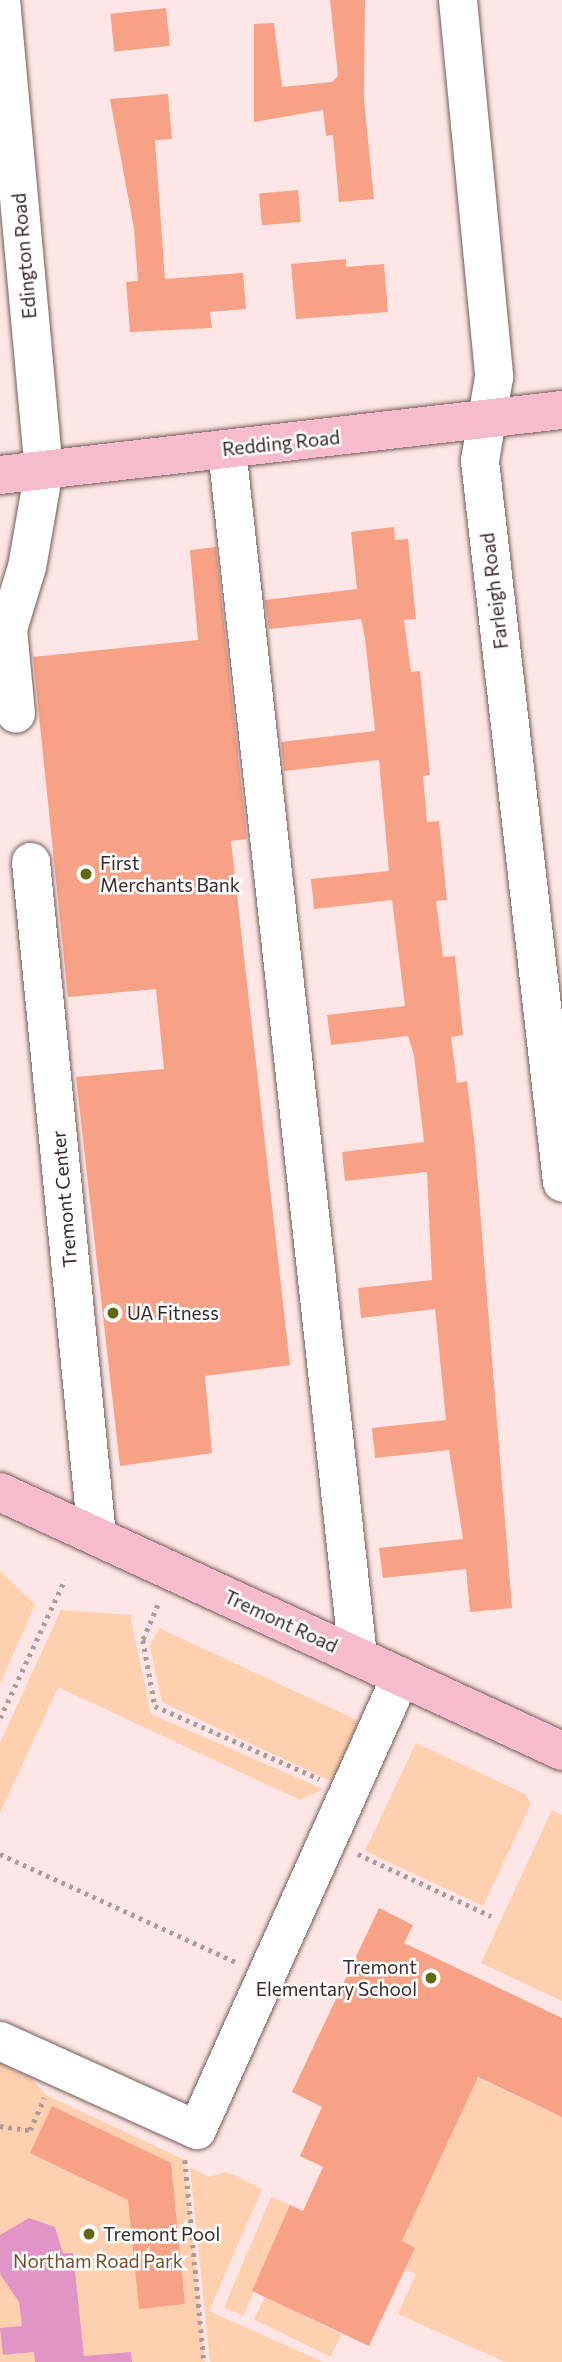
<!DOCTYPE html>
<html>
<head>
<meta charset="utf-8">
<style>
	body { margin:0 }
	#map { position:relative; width:562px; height:2362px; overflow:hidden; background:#fde6e5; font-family:Commissioner,sans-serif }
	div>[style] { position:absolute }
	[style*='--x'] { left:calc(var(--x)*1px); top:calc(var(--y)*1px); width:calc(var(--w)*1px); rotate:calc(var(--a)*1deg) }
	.green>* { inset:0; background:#fed0af; transform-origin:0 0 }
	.water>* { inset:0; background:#e195c6 }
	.building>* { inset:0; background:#f7a286; transform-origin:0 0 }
	.path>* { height:4.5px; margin-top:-2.25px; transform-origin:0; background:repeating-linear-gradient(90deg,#ac9b9a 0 3.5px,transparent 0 8.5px) }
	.roads { filter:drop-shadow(0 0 2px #755c5c) drop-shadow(0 0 2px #755c5c) }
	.minor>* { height:38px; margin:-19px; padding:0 19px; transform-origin:19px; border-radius:19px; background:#fff }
	.major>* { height:38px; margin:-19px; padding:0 19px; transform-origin:19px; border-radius:19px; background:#f6bbcd }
	.dots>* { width:19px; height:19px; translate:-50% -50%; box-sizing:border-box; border:4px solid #fff; border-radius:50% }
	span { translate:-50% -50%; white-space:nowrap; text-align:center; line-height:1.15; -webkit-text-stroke:5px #fff; paint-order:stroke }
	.street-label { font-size:19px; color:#342a29 }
	.poi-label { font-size:19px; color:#342a29 }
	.left { translate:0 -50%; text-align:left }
	.right { translate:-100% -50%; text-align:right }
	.park-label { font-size:19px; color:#794a23 }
</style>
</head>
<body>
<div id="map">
	<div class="green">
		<i style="clip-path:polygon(0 1571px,35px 1605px,0 1684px)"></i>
		<i style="clip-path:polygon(61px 1610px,130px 1615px,151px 1714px,323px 1789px,300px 1800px,58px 1687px,0 1813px,0 1743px)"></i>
		<i style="clip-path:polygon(159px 1628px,361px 1722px,333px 1782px,162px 1702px,150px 1646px)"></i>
		<i style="clip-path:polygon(416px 1743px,525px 1794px,531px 1804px,483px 1906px,365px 1851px)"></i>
		<i style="clip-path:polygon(552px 1810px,562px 1815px,562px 2001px,481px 1963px)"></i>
		<i style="clip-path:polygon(0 2063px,31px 2078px,46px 2095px,185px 2160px,205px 2362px,0 2362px)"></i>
		<i style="clip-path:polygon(465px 2072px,562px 2117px,562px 2362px,505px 2362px,398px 2314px,416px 2274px,405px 2270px,415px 2248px,402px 2241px)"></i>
		<i style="clip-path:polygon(190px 2167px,209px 2177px,227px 2172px,262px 2189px,209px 2311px,323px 2362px,210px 2362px)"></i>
		<i style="left:271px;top:2197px;width:21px;height:120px;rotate:23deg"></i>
		<i style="left:265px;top:2297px;width:85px;height:25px;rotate:26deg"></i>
	</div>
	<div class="water">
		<i style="clip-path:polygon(29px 2218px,55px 2227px,63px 2253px,73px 2253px,84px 2356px,131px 2352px,132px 2362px,35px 2362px,34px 2352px,3px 2355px,0 2328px,22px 2326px,19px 2302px,0 2274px,0 2235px)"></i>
	</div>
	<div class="building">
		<i style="clip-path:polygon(330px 0,365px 0,364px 99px,374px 199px,339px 202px,333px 135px,326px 136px,323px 110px,254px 122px,254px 24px,274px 23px,282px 87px,332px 82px,338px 76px)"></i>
		<i style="left:166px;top:8px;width:38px;height:56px;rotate:84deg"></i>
		<i style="clip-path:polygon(168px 94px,172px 139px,155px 140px,165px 279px,243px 273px,246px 309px,210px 312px,212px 328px,130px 332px,126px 282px,138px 281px,134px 229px,110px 99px)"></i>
		<i style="left:298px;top:190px;width:32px;height:39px;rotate:85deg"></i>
		<i style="clip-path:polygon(346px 259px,346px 267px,384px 264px,388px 312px,296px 319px,291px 264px)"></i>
		<i style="clip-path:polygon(394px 527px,395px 540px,408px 539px,416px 619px,404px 620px,411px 672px,420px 671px,430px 775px,423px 776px,427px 822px,439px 821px,447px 900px,436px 901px,443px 957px,455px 956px,463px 1035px,451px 1037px,457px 1083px,467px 1081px,475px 1147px,512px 1608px,470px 1612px,466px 1569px,383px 1578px,379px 1548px,463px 1539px,449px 1450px,375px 1458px,372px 1428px,446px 1420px,435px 1309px,361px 1318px,358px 1288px,432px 1280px,427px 1172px,345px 1181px,342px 1152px,424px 1142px,414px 1055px,408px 1036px,331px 1045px,327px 1015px,405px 1006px,392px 900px,314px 909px,311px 879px,389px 871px,379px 760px,284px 771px,281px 742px,375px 731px,365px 638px,361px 619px,269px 629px,265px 600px,357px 589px,351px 532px)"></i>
		<i style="clip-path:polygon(216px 547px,247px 839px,231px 841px,290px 1365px,205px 1376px,212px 1453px,120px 1466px,76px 1077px,164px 1069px,156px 989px,68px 997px,33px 657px,198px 640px,190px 550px)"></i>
		<i style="clip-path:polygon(379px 1908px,413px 1925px,404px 1943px,562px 2018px,562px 2117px,478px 2077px,402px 2241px,415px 2248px,369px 2346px,252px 2291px,290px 2205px,303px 2211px,323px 2167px,300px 2156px,322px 2107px,292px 2092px)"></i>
		<i style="clip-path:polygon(52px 2106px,171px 2163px,185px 2304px,139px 2309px,128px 2200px,30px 2153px)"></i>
	</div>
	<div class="path">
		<i style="--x:158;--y:1605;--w:38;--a:113"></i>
		<i style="--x:143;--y:1640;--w:67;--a:79.7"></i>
		<i style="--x:155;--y:1706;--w:180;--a:23.9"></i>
		<i style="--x:0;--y:1718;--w:153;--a:-64.9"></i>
		<i style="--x:0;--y:1854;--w:260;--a:24.6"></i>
		<i style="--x:358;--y:1854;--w:147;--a:25"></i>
		<i style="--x:0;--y:2126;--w:30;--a:8"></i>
		<i style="--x:30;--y:2130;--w:35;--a:-66"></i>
		<i style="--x:185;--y:2160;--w:203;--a:84.6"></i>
	</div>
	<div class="roads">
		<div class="minor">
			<i style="--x:1;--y:0;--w:472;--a:84.8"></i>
			<i style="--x:44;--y:470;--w:98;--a:99.9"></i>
			<i style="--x:27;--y:567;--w:65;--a:107"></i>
			<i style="--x:8;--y:629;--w:85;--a:84.6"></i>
			<i style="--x:458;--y:0;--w:379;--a:84.5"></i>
			<i style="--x:494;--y:377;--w:85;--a:99.5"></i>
			<i style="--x:480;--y:461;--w:726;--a:83.51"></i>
			<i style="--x:227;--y:449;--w:1215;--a:83.81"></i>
			<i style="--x:31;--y:862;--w:677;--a:84.41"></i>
			<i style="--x:0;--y:2041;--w:216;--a:24.3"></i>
			<i style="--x:197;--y:2130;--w:497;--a:-65.8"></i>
		</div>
		<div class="major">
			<i style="--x:0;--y:475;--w:566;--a:-6.6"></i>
			<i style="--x:0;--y:1492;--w:619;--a:24.74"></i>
		</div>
	</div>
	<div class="dots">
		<i style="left:86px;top:874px;background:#60690c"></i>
		<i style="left:113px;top:1313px;background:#60690c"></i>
		<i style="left:431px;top:1978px;background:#60690c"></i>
		<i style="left:89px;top:2234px;background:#60690c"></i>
	</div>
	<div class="street-label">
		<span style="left:24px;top:256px;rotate:-95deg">Edington Road</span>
		<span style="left:281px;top:443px;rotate:-6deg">Redding Road</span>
		<span style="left:494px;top:591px;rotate:-97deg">Farleigh Road</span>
		<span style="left:64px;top:1199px;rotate:-95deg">Tremont Center</span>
		<span style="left:281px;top:1621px;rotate:25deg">Tremont Road</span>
	</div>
	<div class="poi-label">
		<span class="left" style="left:100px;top:874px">First<br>Merchants Bank</span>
		<span class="left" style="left:127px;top:1313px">UA Fitness</span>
		<span class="right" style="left:417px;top:1978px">Tremont<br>Elementary School</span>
		<span class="left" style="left:103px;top:2234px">Tremont Pool</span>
	</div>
	<div class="park-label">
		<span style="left:98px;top:2261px">Northam Road Park</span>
	</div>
</div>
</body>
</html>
